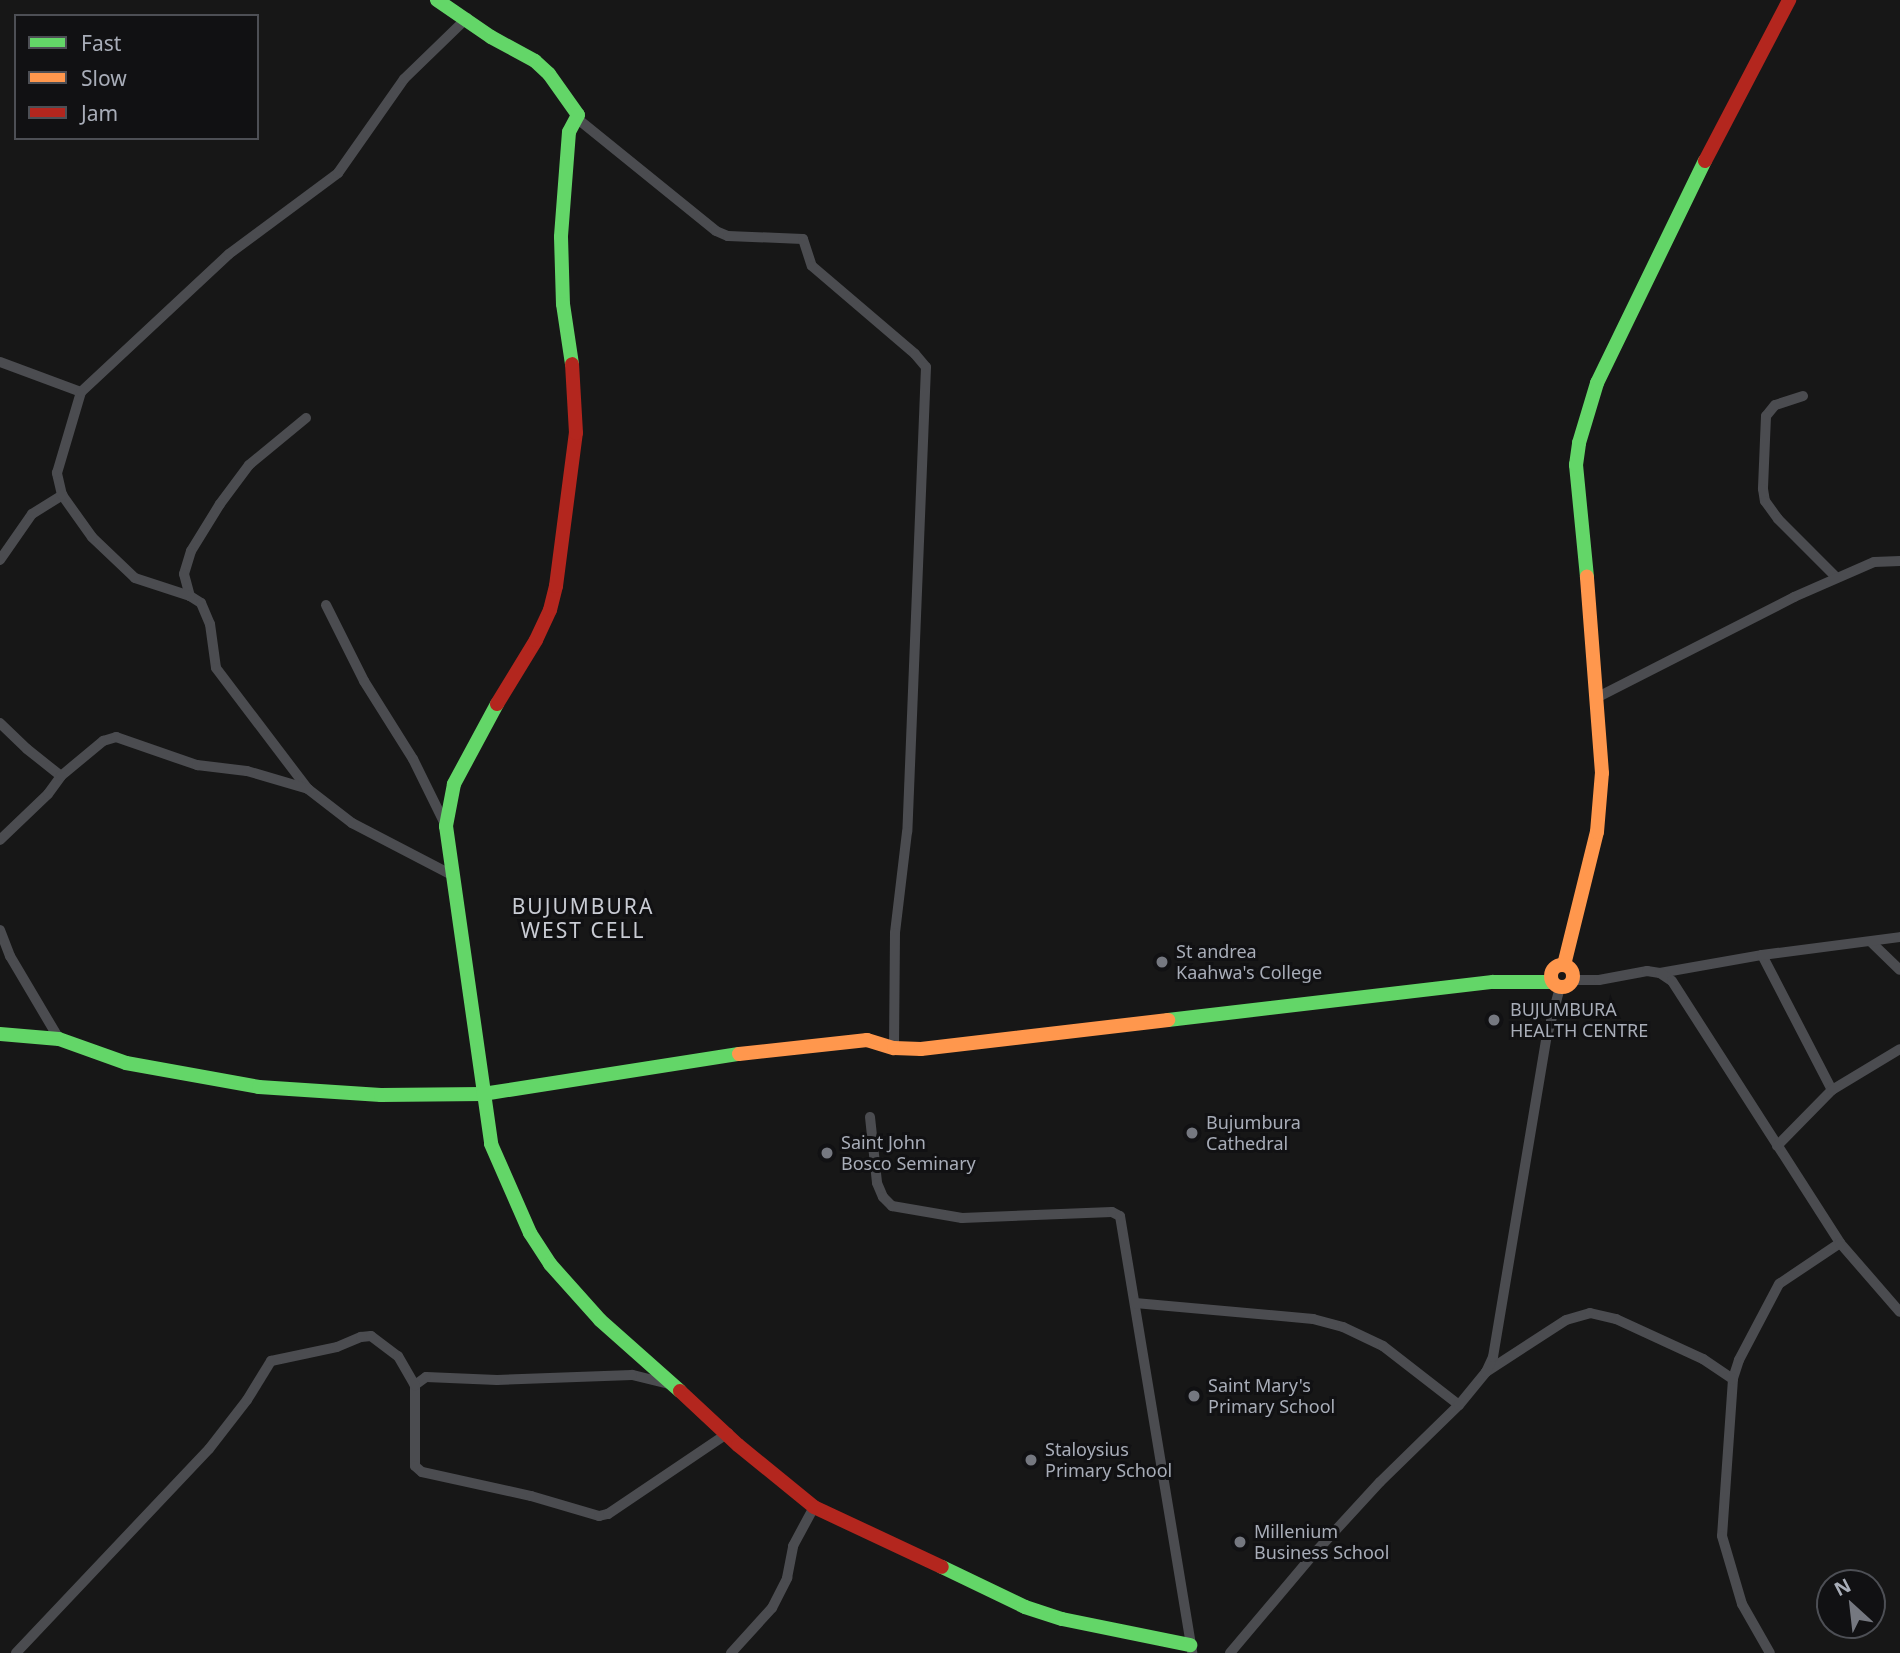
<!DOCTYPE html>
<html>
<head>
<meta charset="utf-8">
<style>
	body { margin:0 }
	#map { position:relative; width:1900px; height:1653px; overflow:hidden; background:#171717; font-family:"Noto Sans",sans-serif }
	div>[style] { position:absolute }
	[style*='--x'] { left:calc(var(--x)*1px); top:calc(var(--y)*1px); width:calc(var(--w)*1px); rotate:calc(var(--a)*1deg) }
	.street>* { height:10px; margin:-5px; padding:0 5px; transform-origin:5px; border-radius:5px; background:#4b4c50 }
	.fast>* { height:14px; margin:-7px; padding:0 7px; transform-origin:7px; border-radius:7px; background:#63d668 }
	.slow>* { height:14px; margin:-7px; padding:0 7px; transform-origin:7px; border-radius:7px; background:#ff974d }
	.slow>.ring { margin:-7px; padding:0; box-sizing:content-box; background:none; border:14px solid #ff974d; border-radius:50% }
	.jam>* { height:14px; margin:-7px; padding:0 7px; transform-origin:7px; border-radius:7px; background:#b3261e }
	.dots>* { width:19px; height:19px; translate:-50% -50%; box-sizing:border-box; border:4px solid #111113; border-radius:50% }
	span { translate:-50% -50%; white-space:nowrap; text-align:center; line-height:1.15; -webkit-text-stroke:6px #111113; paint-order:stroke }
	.poi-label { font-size:18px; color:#a8adb8 }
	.left { translate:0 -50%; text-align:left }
	.quarter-label { font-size:21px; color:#c9ccd4; letter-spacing:2px }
	.legend { position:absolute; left:14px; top:14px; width:245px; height:126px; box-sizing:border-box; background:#111113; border:2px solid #4d4f55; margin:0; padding:9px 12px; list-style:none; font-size:21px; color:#a8adb8 }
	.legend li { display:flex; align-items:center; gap:14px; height:35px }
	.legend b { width:35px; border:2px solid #4d4f55 }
	.north { position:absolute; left:1816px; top:1569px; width:70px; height:70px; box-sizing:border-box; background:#111113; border:2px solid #4d4f55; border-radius:50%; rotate:333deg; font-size:19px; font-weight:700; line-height:28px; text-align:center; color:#a8adb8 }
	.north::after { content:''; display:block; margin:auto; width:24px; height:32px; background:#757880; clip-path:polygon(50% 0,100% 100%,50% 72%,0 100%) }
</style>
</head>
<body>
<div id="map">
	<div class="street">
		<i style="--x:578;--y:115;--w:5;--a:79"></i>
		<i style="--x:579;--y:120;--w:176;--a:39"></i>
		<i style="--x:716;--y:231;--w:13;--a:23"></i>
		<i style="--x:728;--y:236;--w:75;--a:2.3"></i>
		<i style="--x:803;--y:239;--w:28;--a:72"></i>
		<i style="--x:812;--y:266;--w:135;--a:40.5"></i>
		<i style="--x:915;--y:354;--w:17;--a:50"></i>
		<i style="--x:926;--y:367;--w:465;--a:92.3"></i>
		<i style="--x:907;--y:832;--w:102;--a:96.8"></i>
		<i style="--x:895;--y:933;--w:115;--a:90.5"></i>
		<i style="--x:0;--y:362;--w:86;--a:20.3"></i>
		<i style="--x:1803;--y:396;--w:29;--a:162"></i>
		<i style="--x:1775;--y:405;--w:14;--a:129"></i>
		<i style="--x:1766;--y:416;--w:73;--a:92.4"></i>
		<i style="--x:1763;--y:489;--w:12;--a:81"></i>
		<i style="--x:1765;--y:501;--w:22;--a:54"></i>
		<i style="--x:1778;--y:519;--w:83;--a:45"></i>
		<i style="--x:306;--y:418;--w:74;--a:140.5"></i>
		<i style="--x:249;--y:465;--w:49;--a:126.6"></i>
		<i style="--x:220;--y:504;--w:55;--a:121.7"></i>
		<i style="--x:191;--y:551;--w:24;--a:107"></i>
		<i style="--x:184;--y:574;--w:23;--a:75"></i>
		<i style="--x:190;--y:596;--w:13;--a:32"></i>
		<i style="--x:201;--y:603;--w:23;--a:67"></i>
		<i style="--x:210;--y:624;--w:44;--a:82.2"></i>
		<i style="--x:216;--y:668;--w:152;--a:52.8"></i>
		<i style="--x:308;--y:789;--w:56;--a:37.7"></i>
		<i style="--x:352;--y:823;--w:110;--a:27.5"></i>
		<i style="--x:0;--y:560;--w:56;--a:-55.2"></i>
		<i style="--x:32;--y:514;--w:36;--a:-32"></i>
		<i style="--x:190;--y:596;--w:58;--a:-161.9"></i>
		<i style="--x:135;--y:578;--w:59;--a:-136.4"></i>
		<i style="--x:92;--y:537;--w:52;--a:-125.5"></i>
		<i style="--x:62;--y:495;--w:23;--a:-103"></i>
		<i style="--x:57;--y:473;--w:84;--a:-73.5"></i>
		<i style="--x:81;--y:392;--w:202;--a:-43"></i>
		<i style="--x:229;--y:254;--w:136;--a:-36.6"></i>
		<i style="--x:338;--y:173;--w:115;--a:-54.9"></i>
		<i style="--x:404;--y:79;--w:88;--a:-44.1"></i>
		<i style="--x:326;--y:605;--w:85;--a:63.4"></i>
		<i style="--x:364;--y:681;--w:92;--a:57.9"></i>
		<i style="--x:413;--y:759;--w:75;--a:63.8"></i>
		<i style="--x:1598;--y:697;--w:220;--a:-27"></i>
		<i style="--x:1794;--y:597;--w:87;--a:-23.6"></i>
		<i style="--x:1874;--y:562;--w:26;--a:-2"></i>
		<i style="--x:0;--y:723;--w:37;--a:44"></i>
		<i style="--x:27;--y:749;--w:43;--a:38.5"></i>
		<i style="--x:0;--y:840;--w:66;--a:-43.8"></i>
		<i style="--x:48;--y:794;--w:22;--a:-54"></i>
		<i style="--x:61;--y:776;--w:55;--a:-39.8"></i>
		<i style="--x:103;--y:741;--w:14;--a:-17"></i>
		<i style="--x:116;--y:737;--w:86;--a:19.1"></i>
		<i style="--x:197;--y:765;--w:50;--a:6.8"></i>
		<i style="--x:247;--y:771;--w:64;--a:16.4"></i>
		<i style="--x:0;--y:930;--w:28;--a:69"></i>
		<i style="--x:10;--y:956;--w:96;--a:59.4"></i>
		<i style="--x:1871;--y:942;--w:40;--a:44"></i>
		<i style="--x:1762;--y:955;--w:152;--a:62.6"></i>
		<i style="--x:1660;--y:973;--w:104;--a:-10"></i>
		<i style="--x:1762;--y:955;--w:139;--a:-7.4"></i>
		<i style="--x:1572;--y:980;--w:27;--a:0"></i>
		<i style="--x:1599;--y:980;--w:49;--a:-10.6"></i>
		<i style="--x:1647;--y:971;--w:13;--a:9"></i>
		<i style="--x:1660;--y:973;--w:14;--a:34"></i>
		<i style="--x:1672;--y:981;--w:311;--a:57.3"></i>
		<i style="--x:1840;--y:1243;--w:73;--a:146.1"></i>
		<i style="--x:1779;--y:1284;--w:86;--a:117.8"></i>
		<i style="--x:1739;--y:1360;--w:20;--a:108"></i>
		<i style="--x:1733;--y:1379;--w:157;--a:94"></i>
		<i style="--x:1722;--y:1536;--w:71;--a:73.6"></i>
		<i style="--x:1742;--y:1604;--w:56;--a:60.3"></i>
		<i style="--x:870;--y:1117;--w:66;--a:83.9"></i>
		<i style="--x:877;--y:1183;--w:15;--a:67"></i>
		<i style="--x:883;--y:1197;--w:13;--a:45"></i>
		<i style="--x:892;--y:1206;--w:71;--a:9.7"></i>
		<i style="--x:962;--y:1218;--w:150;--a:-2.3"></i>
		<i style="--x:1112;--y:1212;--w:9;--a:27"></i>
		<i style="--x:1120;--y:1216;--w:443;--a:80.6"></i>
		<i style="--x:1777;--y:1146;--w:78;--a:-45.5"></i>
		<i style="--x:1832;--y:1090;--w:79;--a:-31.1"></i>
		<i style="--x:1840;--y:1243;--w:91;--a:49"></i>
		<i style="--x:1135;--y:1303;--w:179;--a:5.1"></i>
		<i style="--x:1313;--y:1319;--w:31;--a:15"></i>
		<i style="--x:1343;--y:1327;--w:44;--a:25.4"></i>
		<i style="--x:1383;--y:1346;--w:96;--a:37.8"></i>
		<i style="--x:1486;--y:1372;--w:95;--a:-33"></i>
		<i style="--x:1566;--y:1320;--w:25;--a:-16"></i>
		<i style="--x:1590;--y:1313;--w:27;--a:13"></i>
		<i style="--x:1616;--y:1319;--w:96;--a:24.7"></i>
		<i style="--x:1703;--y:1359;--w:36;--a:34"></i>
		<i style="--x:669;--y:1384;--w:38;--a:-166"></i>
		<i style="--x:632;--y:1375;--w:135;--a:177.9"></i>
		<i style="--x:497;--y:1380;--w:71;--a:-177.6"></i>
		<i style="--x:426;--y:1377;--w:14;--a:144"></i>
		<i style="--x:415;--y:1385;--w:81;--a:90"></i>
		<i style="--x:415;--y:1466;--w:9;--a:41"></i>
		<i style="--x:422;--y:1472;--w:112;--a:12.4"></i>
		<i style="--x:531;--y:1496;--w:71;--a:16.4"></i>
		<i style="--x:599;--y:1516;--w:9;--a:-13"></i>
		<i style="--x:608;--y:1514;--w:145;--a:-34"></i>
		<i style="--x:16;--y:1653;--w:281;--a:-46.6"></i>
		<i style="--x:209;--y:1449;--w:62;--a:-52.2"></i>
		<i style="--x:247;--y:1400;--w:46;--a:-58.4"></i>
		<i style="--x:271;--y:1361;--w:67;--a:-12"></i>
		<i style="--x:337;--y:1347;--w:26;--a:-23"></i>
		<i style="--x:361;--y:1337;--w:10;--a:-6"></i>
		<i style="--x:371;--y:1336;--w:34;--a:37"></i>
		<i style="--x:398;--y:1356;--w:34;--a:60"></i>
		<i style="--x:731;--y:1653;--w:61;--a:-47.7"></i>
		<i style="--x:772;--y:1608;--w:34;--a:-63"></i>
		<i style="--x:787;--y:1578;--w:33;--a:-79"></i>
		<i style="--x:793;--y:1546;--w:44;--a:-61.7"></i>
		<i style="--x:1230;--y:1653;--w:126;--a:-49.8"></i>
		<i style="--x:1311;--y:1557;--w:102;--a:-47.4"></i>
		<i style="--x:1380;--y:1482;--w:110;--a:-44.3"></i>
		<i style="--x:1459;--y:1405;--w:43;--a:-50.7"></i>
		<i style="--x:1486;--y:1372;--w:17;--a:-65"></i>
		<i style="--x:1493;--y:1357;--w:326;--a:-80.5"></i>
		<i style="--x:1547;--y:1036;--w:51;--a:-75.1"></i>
	</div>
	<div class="fast">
		<i style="--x:437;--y:0;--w:65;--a:34.4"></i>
		<i style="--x:491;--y:37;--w:50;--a:28.6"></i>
		<i style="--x:535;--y:61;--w:19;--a:43"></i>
		<i style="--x:549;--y:74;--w:50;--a:54.7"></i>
		<i style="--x:578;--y:115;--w:19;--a:118"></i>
		<i style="--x:569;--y:132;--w:105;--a:94.4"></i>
		<i style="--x:561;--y:237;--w:67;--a:88.3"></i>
		<i style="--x:563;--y:304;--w:61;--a:81.5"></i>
		<i style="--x:1587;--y:577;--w:113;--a:-95.6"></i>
		<i style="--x:1576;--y:465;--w:22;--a:-82"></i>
		<i style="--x:1579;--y:443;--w:63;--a:-73.3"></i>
		<i style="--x:1597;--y:383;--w:247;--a:-64.1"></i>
		<i style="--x:497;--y:704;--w:91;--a:118.3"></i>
		<i style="--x:454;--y:784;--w:43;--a:100.8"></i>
		<i style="--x:446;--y:826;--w:321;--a:81.9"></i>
		<i style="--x:491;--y:1144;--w:97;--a:66.3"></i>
		<i style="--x:530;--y:1233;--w:37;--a:57"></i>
		<i style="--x:550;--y:1264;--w:75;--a:48.2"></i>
		<i style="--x:600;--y:1320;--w:107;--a:41.6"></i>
		<i style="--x:1168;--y:1020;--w:327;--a:-6.7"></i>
		<i style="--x:1493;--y:982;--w:59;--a:0"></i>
		<i style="--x:0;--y:1034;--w:59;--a:4.8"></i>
		<i style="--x:59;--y:1039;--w:71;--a:19.7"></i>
		<i style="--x:126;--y:1063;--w:135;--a:10.2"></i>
		<i style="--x:259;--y:1087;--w:122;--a:3.8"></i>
		<i style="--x:381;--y:1095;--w:102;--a:-0.6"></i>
		<i style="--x:483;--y:1094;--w:259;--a:-8.9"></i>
		<i style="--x:942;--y:1567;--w:92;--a:25.7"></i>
		<i style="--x:1025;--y:1607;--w:39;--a:18"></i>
		<i style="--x:1062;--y:1619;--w:131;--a:11.5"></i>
	</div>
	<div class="slow">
		<i style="--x:1564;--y:965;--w:137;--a:-76.1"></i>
		<i style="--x:1597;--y:832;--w:59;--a:-85.2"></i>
		<i style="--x:1602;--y:773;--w:197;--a:-94.4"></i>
		<i class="ring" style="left:1551px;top:965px;width:8px;height:8px"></i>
		<i style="--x:739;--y:1054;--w:129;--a:-6.2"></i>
		<i style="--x:867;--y:1040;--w:28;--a:17"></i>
		<i style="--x:894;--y:1048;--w:27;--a:2"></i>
		<i style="--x:921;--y:1049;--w:249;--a:-6.7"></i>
	</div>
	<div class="jam">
		<i style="--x:1705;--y:161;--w:182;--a:-62.4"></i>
		<i style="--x:497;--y:704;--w:75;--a:-58.6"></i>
		<i style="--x:536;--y:640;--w:33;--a:-65"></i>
		<i style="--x:550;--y:610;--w:25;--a:-76"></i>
		<i style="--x:556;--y:586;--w:154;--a:-82.6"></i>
		<i style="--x:576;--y:433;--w:69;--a:-93.3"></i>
		<i style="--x:680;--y:1391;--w:79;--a:43"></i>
		<i style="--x:738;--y:1445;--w:98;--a:39.2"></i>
		<i style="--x:814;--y:1507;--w:141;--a:25.1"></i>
	</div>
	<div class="dots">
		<i style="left:1162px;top:962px;background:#757880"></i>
		<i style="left:1494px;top:1020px;background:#757880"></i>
		<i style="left:1192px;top:1133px;background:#757880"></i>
		<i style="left:827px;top:1153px;background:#757880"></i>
		<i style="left:1194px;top:1396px;background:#757880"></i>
		<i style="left:1031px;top:1460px;background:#757880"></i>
		<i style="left:1240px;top:1542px;background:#757880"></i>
	</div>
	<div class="poi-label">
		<span class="left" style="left:1176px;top:962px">St andrea<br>Kaahwa's College</span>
		<span class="left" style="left:1510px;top:1020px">BUJUMBURA<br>HEALTH CENTRE</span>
		<span class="left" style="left:1206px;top:1133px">Bujumbura<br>Cathedral</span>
		<span class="left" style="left:841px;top:1153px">Saint John<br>Bosco Seminary</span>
		<span class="left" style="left:1208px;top:1396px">Saint Mary's<br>Primary School</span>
		<span class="left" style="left:1045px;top:1460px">Staloysius<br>Primary School</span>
		<span class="left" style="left:1254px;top:1542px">Millenium<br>Business School</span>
	</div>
	<div class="quarter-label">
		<span style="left:583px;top:918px">BUJUMBURA<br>WEST CELL</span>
	</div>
	<ul class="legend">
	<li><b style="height:9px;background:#63d668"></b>Fast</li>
	<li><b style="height:9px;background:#ff974d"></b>Slow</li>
	<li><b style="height:9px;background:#b3261e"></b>Jam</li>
	</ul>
	<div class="north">N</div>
</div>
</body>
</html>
